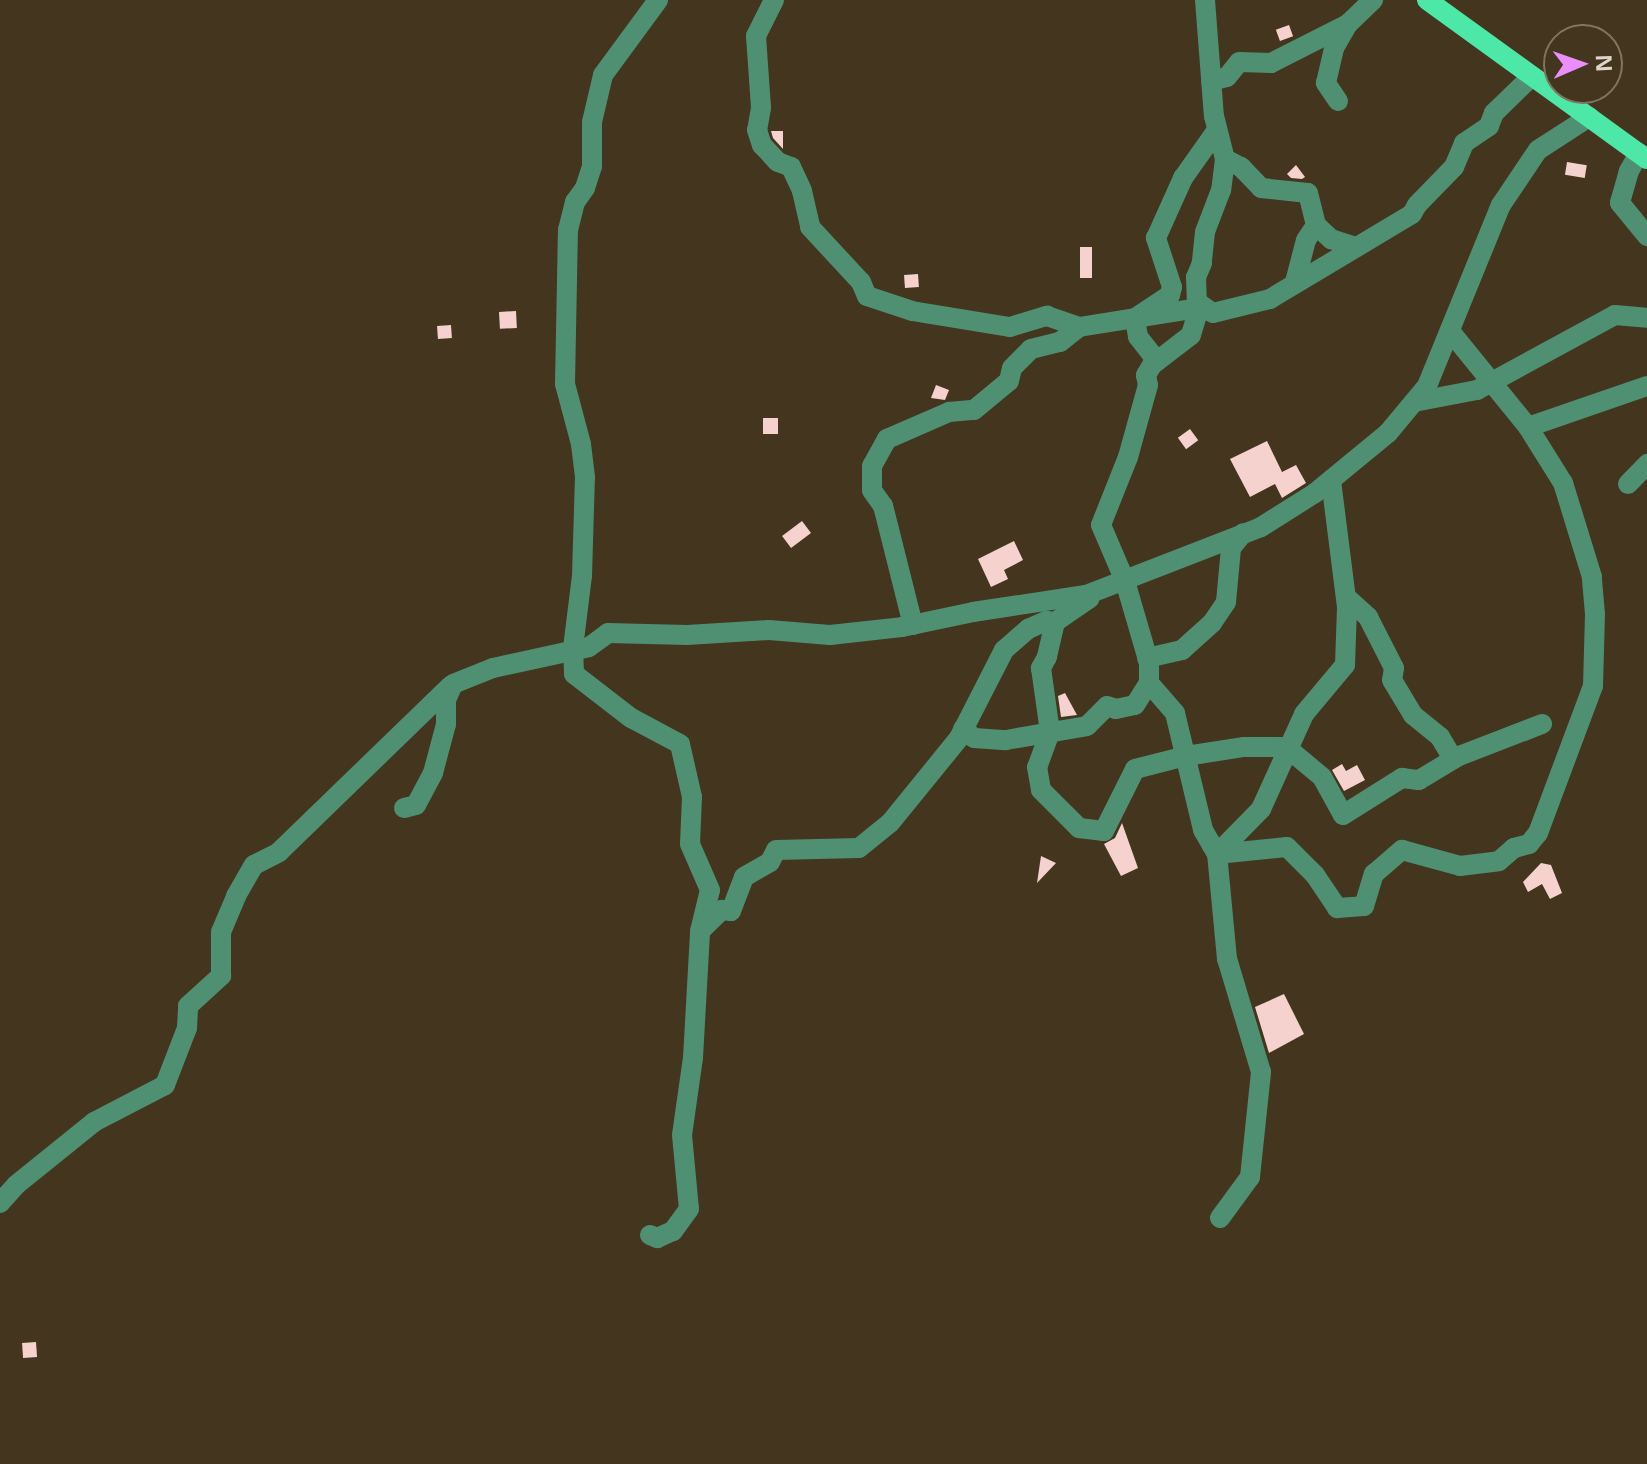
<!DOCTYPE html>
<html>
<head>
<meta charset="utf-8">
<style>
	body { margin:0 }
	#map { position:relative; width:1647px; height:1464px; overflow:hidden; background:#43351e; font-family:"Noto Sans",sans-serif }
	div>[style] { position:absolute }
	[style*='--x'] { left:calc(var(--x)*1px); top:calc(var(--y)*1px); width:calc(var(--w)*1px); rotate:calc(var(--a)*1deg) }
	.building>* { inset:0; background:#f6d2cf; transform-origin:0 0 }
	.minor>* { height:20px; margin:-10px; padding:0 10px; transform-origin:10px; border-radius:10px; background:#4e9071 }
	.major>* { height:20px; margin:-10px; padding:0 10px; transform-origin:10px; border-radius:10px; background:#4de8a8 }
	span { translate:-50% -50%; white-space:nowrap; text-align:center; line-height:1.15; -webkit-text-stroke:8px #43351e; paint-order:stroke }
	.north { position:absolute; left:1543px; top:24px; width:80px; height:80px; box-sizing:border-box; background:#43351e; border:2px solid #817562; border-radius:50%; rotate:88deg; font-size:22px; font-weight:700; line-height:32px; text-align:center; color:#ded5c8 }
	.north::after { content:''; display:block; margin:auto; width:28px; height:36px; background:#eb8dfc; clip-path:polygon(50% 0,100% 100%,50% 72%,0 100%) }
</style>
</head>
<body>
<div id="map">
	<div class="building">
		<i style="left:1289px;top:25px;width:12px;height:14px;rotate:70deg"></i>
		<i style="clip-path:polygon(771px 131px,783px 131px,783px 149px,773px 138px)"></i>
		<i style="left:1567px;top:162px;width:20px;height:13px;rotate:9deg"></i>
		<i style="clip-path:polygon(1296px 165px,1305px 177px,1302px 179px,1291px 178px,1287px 174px)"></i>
		<i style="left:1080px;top:247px;width:12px;height:31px"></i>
		<i style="left:918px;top:274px;width:13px;height:14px;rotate:86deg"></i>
		<i style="left:516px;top:311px;width:17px;height:17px;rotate:87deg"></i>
		<i style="left:451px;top:325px;width:13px;height:14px;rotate:86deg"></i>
		<i style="clip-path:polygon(936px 385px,949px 390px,945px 400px,931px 398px)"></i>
		<i style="left:763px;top:418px;width:15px;height:16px"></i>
		<i style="left:1190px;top:429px;width:14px;height:15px;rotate:54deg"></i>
		<i style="clip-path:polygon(1267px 441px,1282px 472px,1296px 465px,1306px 483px,1282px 498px,1275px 484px,1250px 497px,1230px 459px)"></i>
		<i style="left:802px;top:521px;width:15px;height:25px;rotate:53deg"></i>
		<i style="clip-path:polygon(1014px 541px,1023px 560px,1004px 570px,1008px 579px,991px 587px,978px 559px)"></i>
		<i style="clip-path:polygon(1065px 693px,1077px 715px,1061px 717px,1058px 696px)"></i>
		<i style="clip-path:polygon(1342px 764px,1346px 771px,1357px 765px,1365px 780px,1344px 791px,1332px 770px)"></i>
		<i style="clip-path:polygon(1122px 823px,1138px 868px,1121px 876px,1104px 844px,1115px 838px)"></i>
		<i style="clip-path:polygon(1041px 856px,1056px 863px,1037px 883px)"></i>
		<i style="clip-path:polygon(1541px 863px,1551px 865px,1562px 893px,1550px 899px,1542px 884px,1528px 892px,1523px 882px)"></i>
		<i style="clip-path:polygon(1284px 994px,1304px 1034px,1269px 1053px,1255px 1007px)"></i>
		<i style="left:36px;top:1342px;width:15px;height:14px;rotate:86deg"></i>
	</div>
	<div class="minor">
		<i style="--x:774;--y:0;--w:40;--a:116.6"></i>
		<i style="--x:756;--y:36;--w:72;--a:86"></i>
		<i style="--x:761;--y:108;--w:22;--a:100"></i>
		<i style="--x:757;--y:130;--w:16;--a:72"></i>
		<i style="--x:762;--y:145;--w:23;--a:47"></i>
		<i style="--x:778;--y:162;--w:14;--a:21"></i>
		<i style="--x:791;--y:167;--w:26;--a:65"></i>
		<i style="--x:802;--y:191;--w:37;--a:77"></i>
		<i style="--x:810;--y:227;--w:75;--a:47.2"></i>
		<i style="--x:861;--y:282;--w:15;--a:67"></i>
		<i style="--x:867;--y:296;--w:47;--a:18.4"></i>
		<i style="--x:912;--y:311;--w:99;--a:9.3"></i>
		<i style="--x:1010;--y:327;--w:39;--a:-17"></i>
		<i style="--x:1047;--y:316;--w:34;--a:19"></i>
		<i style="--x:1205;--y:0;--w:116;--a:85.6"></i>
		<i style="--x:1214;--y:116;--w:44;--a:75.7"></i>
		<i style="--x:1225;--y:159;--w:31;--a:97"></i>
		<i style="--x:1221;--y:190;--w:45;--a:110.9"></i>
		<i style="--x:1205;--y:232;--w:31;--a:96"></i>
		<i style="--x:1202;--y:263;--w:15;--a:113"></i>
		<i style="--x:1196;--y:277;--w:38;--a:88"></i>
		<i style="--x:1197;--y:315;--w:21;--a:107"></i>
		<i style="--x:1191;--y:335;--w:49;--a:142.4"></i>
		<i style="--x:1152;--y:365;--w:12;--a:121"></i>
		<i style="--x:1146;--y:375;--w:10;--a:79"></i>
		<i style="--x:1148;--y:385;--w:75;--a:105.5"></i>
		<i style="--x:1128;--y:457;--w:73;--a:111.7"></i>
		<i style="--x:1101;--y:525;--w:61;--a:66.8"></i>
		<i style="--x:1125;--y:581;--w:85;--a:73.7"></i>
		<i style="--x:1149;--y:663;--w:20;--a:90"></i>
		<i style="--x:1149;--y:683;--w:40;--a:49"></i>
		<i style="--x:1175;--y:713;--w:120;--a:76.5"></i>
		<i style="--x:1203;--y:830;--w:16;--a:60"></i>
		<i style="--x:1211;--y:844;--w:12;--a:59"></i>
		<i style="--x:1217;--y:854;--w:70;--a:-5.7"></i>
		<i style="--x:1287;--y:847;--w:40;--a:45"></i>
		<i style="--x:1315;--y:875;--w:40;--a:56"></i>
		<i style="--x:1337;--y:908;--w:27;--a:-4"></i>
		<i style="--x:1364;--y:906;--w:34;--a:-73"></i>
		<i style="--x:1374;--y:874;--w:37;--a:-41"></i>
		<i style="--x:1402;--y:850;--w:60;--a:15.4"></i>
		<i style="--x:1460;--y:866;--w:39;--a:-7"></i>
		<i style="--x:1499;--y:861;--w:20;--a:-41"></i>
		<i style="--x:1514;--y:848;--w:16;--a:-15"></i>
		<i style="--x:1529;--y:844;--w:14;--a:-51"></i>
		<i style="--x:1538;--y:833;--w:157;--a:-69.5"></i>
		<i style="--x:1593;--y:686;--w:72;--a:-88.4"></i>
		<i style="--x:1595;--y:614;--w:37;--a:-95"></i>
		<i style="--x:1592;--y:577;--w:98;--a:-107.1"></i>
		<i style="--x:1563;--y:483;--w:66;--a:-122"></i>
		<i style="--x:1528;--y:427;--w:124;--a:-129.1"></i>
		<i style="--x:1211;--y:81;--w:16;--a:-14"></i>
		<i style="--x:1227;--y:77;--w:19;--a:-51"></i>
		<i style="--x:1239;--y:62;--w:32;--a:2"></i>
		<i style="--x:1271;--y:63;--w:86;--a:-26.9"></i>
		<i style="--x:1348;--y:24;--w:35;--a:-44"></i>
		<i style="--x:1338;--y:101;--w:22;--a:-124"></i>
		<i style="--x:1326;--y:83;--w:36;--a:-77"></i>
		<i style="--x:1334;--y:48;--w:28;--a:-60"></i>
		<i style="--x:1639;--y:153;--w:21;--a:119"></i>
		<i style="--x:1629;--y:171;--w:33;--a:106"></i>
		<i style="--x:1620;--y:203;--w:43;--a:50.7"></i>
		<i style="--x:1225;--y:159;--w:18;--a:27"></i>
		<i style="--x:1241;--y:167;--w:29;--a:46"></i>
		<i style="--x:1261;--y:188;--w:47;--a:6.1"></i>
		<i style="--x:1308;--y:193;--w:33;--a:76"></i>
		<i style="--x:1316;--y:225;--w:21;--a:43"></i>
		<i style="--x:1331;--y:239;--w:26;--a:18"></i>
		<i style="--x:1295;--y:282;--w:43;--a:-75.3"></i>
		<i style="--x:1306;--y:240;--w:18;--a:-56"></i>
		<i style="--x:1197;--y:302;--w:19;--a:35"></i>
		<i style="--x:1213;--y:313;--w:59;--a:-13.8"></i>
		<i style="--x:1270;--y:299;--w:165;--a:-30.9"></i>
		<i style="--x:1412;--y:214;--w:10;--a:-61"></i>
		<i style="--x:1417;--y:205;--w:53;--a:-45.8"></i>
		<i style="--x:1454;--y:167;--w:26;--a:-67"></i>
		<i style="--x:1464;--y:143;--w:30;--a:-34"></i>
		<i style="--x:1489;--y:126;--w:14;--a:-69"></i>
		<i style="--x:1494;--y:113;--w:53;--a:-44.2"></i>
		<i style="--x:1157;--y:361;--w:31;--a:-128"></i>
		<i style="--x:1138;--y:337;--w:19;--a:-99"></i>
		<i style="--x:1135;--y:318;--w:42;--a:-33.3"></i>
		<i style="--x:1170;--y:295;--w:8;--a:-76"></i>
		<i style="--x:1172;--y:287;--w:52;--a:-108.1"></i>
		<i style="--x:1156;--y:238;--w:66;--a:-65.8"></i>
		<i style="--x:1183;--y:178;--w:59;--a:-54.7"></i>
		<i style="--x:1414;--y:402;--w:64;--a:-10.8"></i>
		<i style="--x:1477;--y:390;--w:157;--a:-28.5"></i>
		<i style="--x:1615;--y:315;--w:32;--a:5"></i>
		<i style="--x:1528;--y:427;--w:126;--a:-19"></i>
		<i style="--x:1628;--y:484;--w:28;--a:-46"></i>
		<i style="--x:1346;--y:597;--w:30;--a:42"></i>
		<i style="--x:1368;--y:617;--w:57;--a:63"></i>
		<i style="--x:1394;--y:668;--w:12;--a:99"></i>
		<i style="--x:1392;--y:680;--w:41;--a:59"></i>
		<i style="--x:1413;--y:715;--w:35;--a:39"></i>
		<i style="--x:1440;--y:737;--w:26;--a:59"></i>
		<i style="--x:1055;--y:622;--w:36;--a:103"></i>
		<i style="--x:1047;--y:657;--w:13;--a:119"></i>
		<i style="--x:1041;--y:668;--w:65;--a:82"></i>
		<i style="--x:1050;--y:732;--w:37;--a:110"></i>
		<i style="--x:1037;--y:767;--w:23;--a:80"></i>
		<i style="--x:1041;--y:790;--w:54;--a:45"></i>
		<i style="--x:1079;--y:828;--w:25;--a:7"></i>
		<i style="--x:1104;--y:831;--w:69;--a:-63.4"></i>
		<i style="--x:1135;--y:769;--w:53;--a:-14.3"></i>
		<i style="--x:1186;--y:756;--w:59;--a:-8.8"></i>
		<i style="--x:1244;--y:747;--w:42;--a:0"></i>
		<i style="--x:1286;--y:747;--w:47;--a:39.8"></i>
		<i style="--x:1322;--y:777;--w:43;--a:61.1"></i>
		<i style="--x:1343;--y:815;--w:70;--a:-32.1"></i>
		<i style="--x:1402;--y:778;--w:17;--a:7"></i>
		<i style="--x:1419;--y:780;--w:47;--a:-31"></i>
		<i style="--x:1459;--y:756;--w:89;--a:-21.1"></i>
		<i style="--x:913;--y:625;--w:123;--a:-104.1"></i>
		<i style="--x:883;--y:506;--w:19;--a:-125"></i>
		<i style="--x:872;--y:490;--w:24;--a:-90"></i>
		<i style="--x:872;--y:466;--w:31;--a:-61"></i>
		<i style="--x:887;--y:439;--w:68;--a:-23.5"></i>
		<i style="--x:949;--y:412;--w:25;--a:-5"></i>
		<i style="--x:974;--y:410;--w:45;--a:-39.6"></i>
		<i style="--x:1009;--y:381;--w:13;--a:-77"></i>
		<i style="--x:1012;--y:368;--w:27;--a:-45"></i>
		<i style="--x:1031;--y:349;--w:30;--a:-14"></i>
		<i style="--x:1060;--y:342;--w:24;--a:-38"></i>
		<i style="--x:1079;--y:327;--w:120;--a:-9.1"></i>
		<i style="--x:1147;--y:658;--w:36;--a:-13"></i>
		<i style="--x:1182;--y:650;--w:40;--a:-42"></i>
		<i style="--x:1212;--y:623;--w:25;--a:-56"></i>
		<i style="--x:1226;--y:602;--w:54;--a:-84.7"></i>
		<i style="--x:1231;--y:548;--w:19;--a:-51"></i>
		<i style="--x:963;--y:729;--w:14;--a:39"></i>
		<i style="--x:974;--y:738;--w:32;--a:4"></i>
		<i style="--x:1006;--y:740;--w:82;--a:-9.8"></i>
		<i style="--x:1087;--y:726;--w:28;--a:-45"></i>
		<i style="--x:1107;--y:706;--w:9;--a:18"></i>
		<i style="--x:1116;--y:709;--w:19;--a:-12"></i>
		<i style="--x:1135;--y:705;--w:26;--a:-58"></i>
		<i style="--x:404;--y:808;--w:12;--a:-14"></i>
		<i style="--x:416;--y:805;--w:36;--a:-62"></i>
		<i style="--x:433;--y:773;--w:51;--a:-75.1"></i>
		<i style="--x:446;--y:724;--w:24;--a:-90"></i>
		<i style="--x:446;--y:700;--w:17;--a:-66"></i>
		<i style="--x:453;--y:684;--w:43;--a:-21.8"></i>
		<i style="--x:493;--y:668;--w:98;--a:-12.3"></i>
		<i style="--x:589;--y:647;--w:24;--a:-36"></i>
		<i style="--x:608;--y:633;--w:79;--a:1.5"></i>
		<i style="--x:687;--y:635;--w:82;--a:-3.5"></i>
		<i style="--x:769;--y:630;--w:61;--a:4.7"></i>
		<i style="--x:830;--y:635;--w:72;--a:-6.3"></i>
		<i style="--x:902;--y:627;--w:73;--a:-11.9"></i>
		<i style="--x:973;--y:612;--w:114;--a:-8.6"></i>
		<i style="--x:1086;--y:595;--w:188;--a:-21.2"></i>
		<i style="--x:1261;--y:527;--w:64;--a:-32.2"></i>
		<i style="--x:1315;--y:493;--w:94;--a:-39.4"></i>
		<i style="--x:1388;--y:433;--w:61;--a:-50.3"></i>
		<i style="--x:1427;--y:386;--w:196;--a:-67.8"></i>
		<i style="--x:1501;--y:205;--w:66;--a:-56.1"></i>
		<i style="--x:1538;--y:150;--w:61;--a:-32.9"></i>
		<i style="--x:701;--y:930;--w:29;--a:-44"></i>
		<i style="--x:722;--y:910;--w:9;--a:6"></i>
		<i style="--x:731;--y:911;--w:36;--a:-69"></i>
		<i style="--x:744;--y:877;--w:30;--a:-30"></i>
		<i style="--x:770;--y:862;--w:13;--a:-63"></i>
		<i style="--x:776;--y:850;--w:83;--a:-1.4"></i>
		<i style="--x:859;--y:848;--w:40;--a:-39"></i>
		<i style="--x:890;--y:823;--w:109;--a:-50.9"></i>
		<i style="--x:959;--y:738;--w:99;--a:-62.9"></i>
		<i style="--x:1004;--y:650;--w:32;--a:-41"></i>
		<i style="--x:1028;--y:629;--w:20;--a:-24"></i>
		<i style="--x:1046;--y:621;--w:9;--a:6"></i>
		<i style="--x:1055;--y:622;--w:42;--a:-34.4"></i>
		<i style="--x:0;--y:1203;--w:24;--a:-48"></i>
		<i style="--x:16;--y:1185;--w:100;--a:-38.9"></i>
		<i style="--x:94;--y:1122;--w:80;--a:-27.5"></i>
		<i style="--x:165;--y:1085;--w:61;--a:-68.9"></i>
		<i style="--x:187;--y:1028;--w:22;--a:-87"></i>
		<i style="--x:188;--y:1006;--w:45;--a:-42.3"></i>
		<i style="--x:221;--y:976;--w:44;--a:-90"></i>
		<i style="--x:221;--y:932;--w:39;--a:-67"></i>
		<i style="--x:236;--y:896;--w:36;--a:-60"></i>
		<i style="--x:254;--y:865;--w:28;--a:-27"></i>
		<i style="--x:279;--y:852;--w:238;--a:-44.1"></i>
		<i style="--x:1220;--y:1218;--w:51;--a:-53.8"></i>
		<i style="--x:1250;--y:1177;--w:106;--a:-84"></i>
		<i style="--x:1261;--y:1072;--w:118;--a:-106.7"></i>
		<i style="--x:1227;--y:959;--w:105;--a:-95.4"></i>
		<i style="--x:1217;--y:854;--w:63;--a:-45.6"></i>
		<i style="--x:1261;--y:809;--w:104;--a:-65.6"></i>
		<i style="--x:1304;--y:714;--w:64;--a:-50.1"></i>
		<i style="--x:1345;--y:665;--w:58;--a:-88"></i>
		<i style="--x:1347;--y:607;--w:128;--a:-97.2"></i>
		<i style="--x:650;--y:1235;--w:8;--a:23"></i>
		<i style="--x:657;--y:1238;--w:17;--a:-24"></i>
		<i style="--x:673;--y:1231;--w:27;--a:-54"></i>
		<i style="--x:689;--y:1209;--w:74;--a:-95.4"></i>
		<i style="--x:682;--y:1135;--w:78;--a:-81.9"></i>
		<i style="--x:693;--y:1058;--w:127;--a:-86.8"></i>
		<i style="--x:700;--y:931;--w:42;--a:-76.3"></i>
		<i style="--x:710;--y:890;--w:50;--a:-113.5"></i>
		<i style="--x:690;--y:844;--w:47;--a:-87.6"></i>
		<i style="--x:692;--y:797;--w:54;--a:-102.8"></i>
		<i style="--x:680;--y:744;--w:55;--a:-152"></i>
		<i style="--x:631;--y:718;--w:72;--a:-142.3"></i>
		<i style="--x:574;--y:674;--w:26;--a:-92"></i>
		<i style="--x:573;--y:648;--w:73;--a:-82.9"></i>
		<i style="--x:582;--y:576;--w:99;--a:-88.3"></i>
		<i style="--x:585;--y:477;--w:33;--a:-97"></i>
		<i style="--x:581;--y:444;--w:62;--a:-104.9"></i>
		<i style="--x:565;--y:384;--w:154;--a:-88.9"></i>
		<i style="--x:568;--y:230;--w:29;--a:-76"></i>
		<i style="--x:575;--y:202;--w:17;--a:-54"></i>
		<i style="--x:585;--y:188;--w:23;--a:-72"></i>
		<i style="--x:592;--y:166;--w:44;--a:-90"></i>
		<i style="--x:592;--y:122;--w:48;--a:-76.8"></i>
		<i style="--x:603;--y:75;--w:93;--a:-53.7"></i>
	</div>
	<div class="major">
		<i style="--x:1427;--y:0;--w:271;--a:35.9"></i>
	</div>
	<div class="north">N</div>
</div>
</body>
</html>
